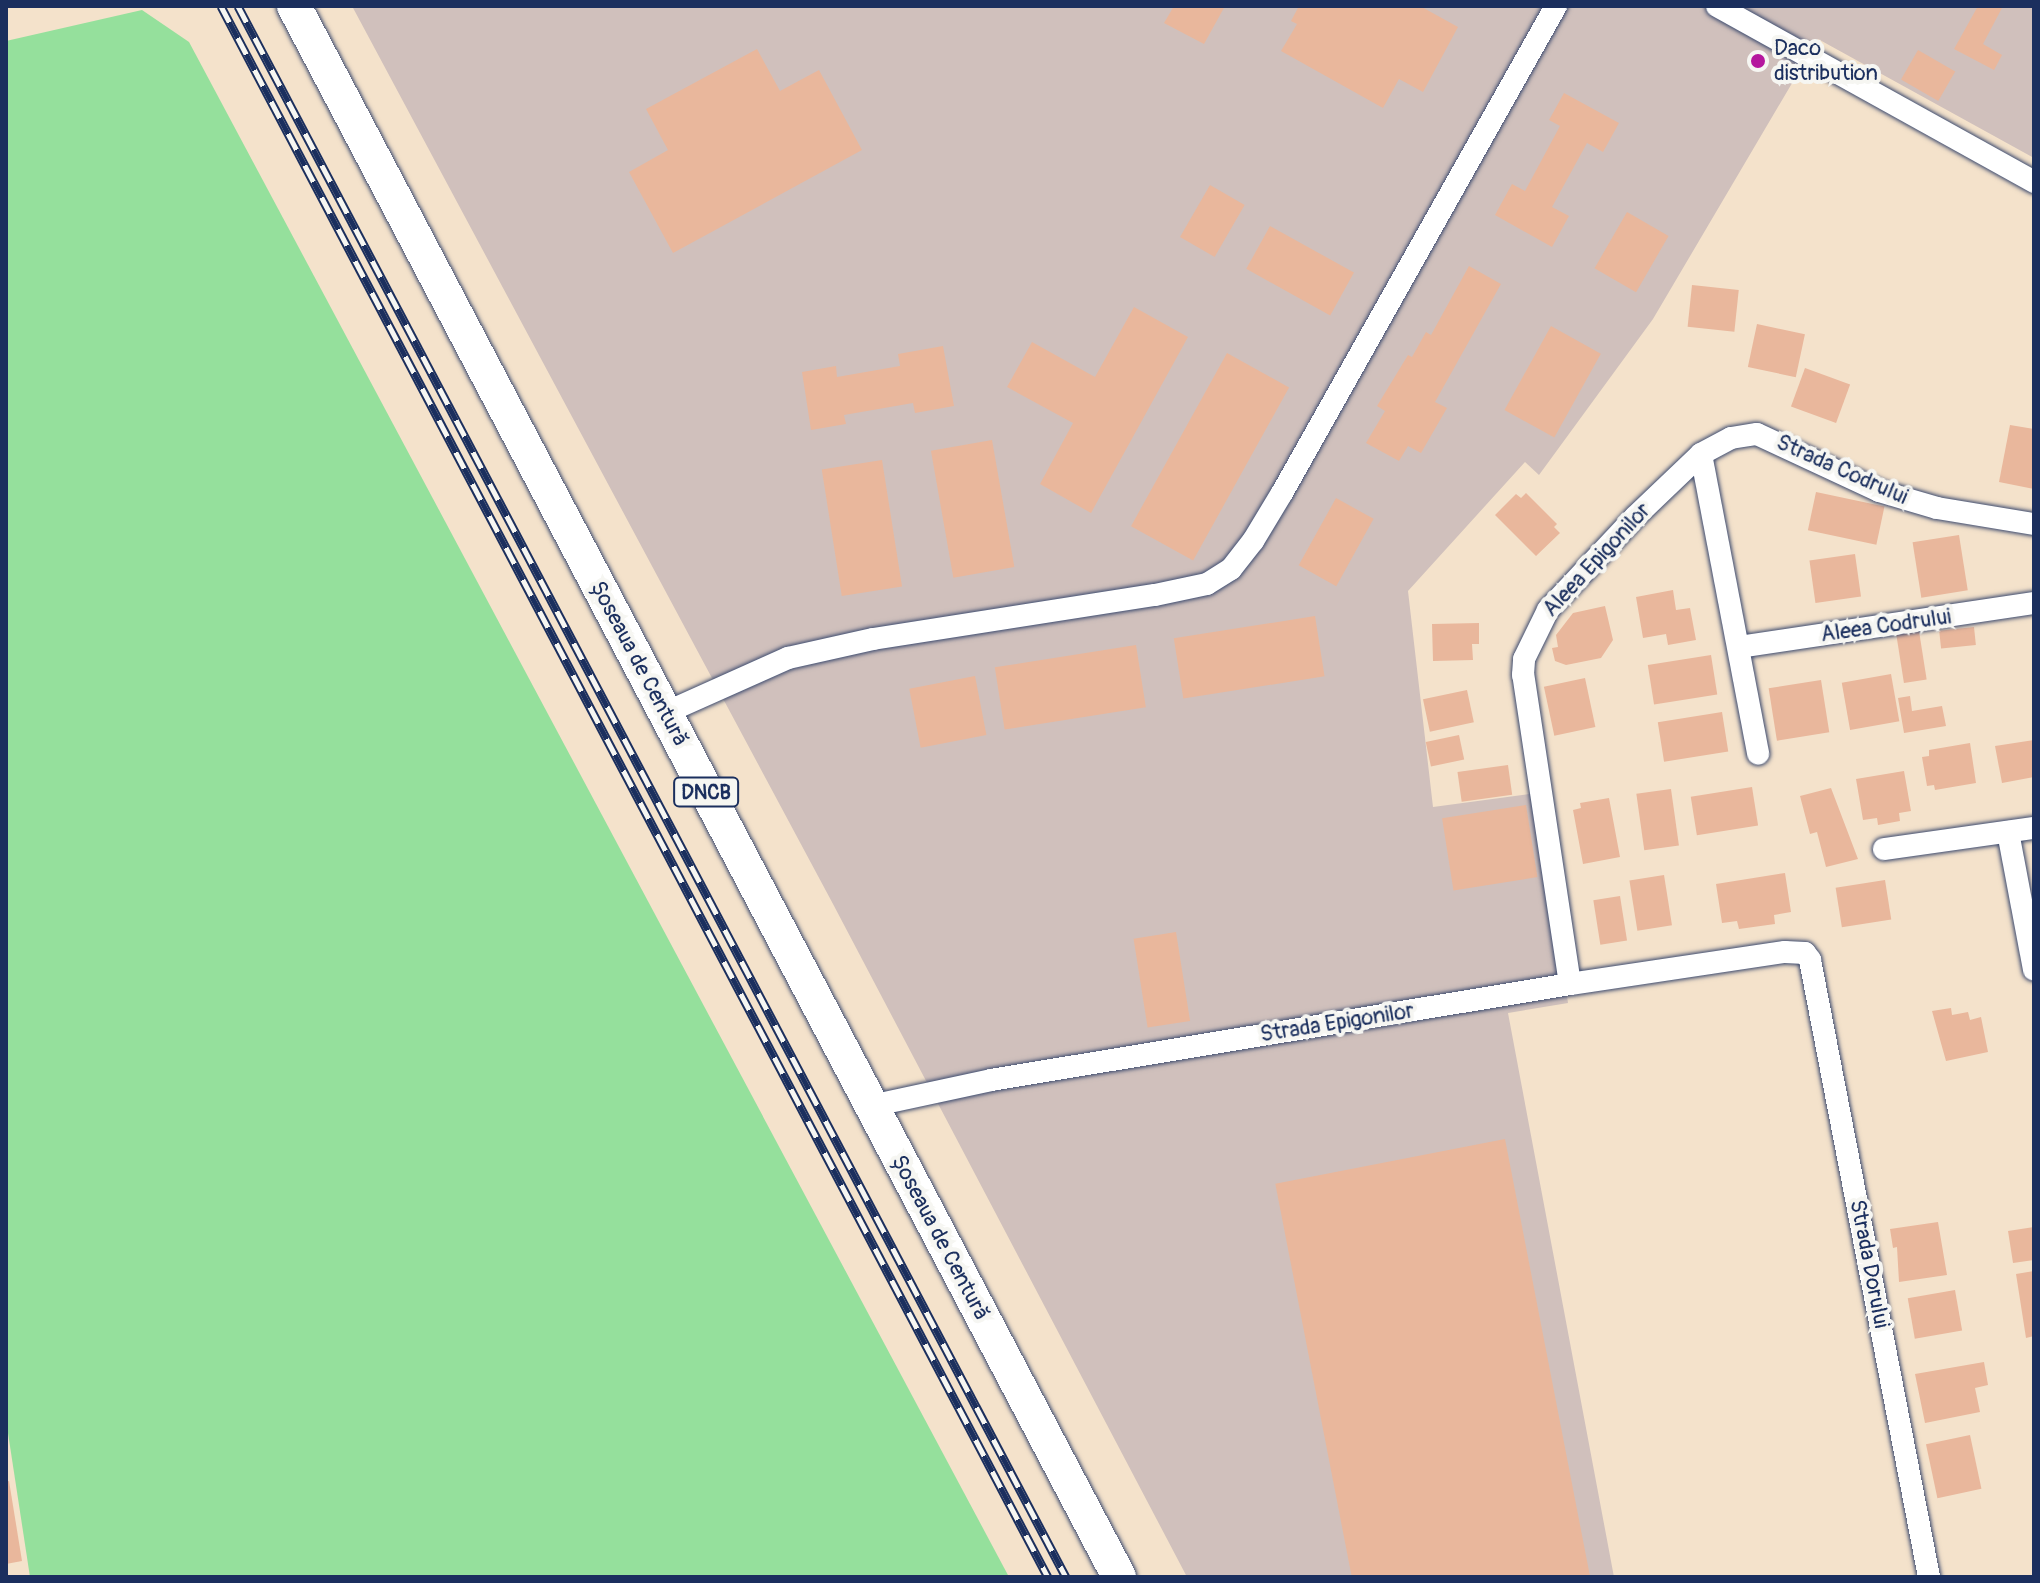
<!DOCTYPE html>
<html>
<head>
<meta charset="utf-8">
<style>
	body { margin:0 }
	#map { position:relative; width:2040px; height:1583px; overflow:hidden; background:#f4e2cb; font-family:Pangolin,sans-serif }
	div>[style] { position:absolute }
	[style*='--x'] { left:calc(var(--x)*1px); top:calc(var(--y)*1px); width:calc(var(--w)*1px); rotate:calc(var(--a)*1deg) }
	.industrial>* { inset:0; background:#d0c0bc }
	.green>* { inset:0; background:#95e09c }
	.building>* { inset:0; background:#e9b79c; transform-origin:0 0 }
	.roads { filter:drop-shadow(0 0 2px #3c4a6e) drop-shadow(0 0 2px #3c4a6e) }
	.street>* { height:22px; margin:-11px; padding:0 11px; transform-origin:11px; border-radius:11px; background:#fff }
	.primary>* { height:34px; margin:-17px; padding:0 17px; transform-origin:17px; border-radius:17px; background:#fff }
	.rail>* { height:9px; margin-top:-4.5px; transform-origin:0; background:repeating-linear-gradient(90deg,#f6f6f2 0 18px,#1b2f5e 0 36px); box-sizing:border-box; border-block:2px solid #1b2f5e }
	.dots>* { width:22px; height:22px; translate:-50% -50%; box-sizing:border-box; border:4px solid #f6f6f2; border-radius:50% }
	span { translate:-50% -50%; white-space:nowrap; text-align:center; line-height:1.15; -webkit-text-stroke:8px #f6f6f2; paint-order:stroke }
	.shield-label span { padding:2px 6px; background:#f6f6f2; border:2px solid; border-radius:6px; -webkit-text-stroke-width:0 }
	.shield-label { font-size:20px; color:#1b2f5e; font-weight:700 }
	.poi-label { font-size:22px; color:#1b2f5e }
	.left { translate:0 -50%; text-align:left }
	.street-label { font-size:22px; color:#1b2f5e }
	.frame { position:absolute; inset:0; border:8px solid #1b2f5e; pointer-events:none }
</style>
</head>
<body>
<div id="map">
	<div class="industrial">
		<i style="clip-path:polygon(352px 6px,2034px 6px,2034px 158px,1818px 39px,1653px 319px,1539px 475px,1525px 462px,1408px 591px,1433px 807px,1537px 793px,1568px 1003px,1508px 1013px,1614px 1577px,1187px 1577px,833px 904px)"></i>
	</div>
	<div class="green">
		<i style="clip-path:polygon(142px 10px,189px 42px,1009px 1577px,30px 1577px,6px 1420px,6px 41px)"></i>
	</div>
	<div class="building">
		<i style="clip-path:polygon(1174px 6px,1225px 6px,1204px 44px,1164px 23px)"></i>
		<i style="clip-path:polygon(1299px 6px,1420px 6px,1458px 27px,1423px 92px,1399px 79px,1383px 108px,1281px 51px,1297px 24px,1291px 21px)"></i>
		<i style="clip-path:polygon(1978px 6px,2003px 6px,1983px 44px,2002px 55px,1994px 70px,1954px 49px)"></i>
		<i style="clip-path:polygon(757px 49px,780px 91px,819px 70px,862px 150px,673px 253px,629px 172px,668px 150px,646px 109px)"></i>
		<i style="left:1918px;top:50px;width:43px;height:34px;rotate:30deg"></i>
		<i style="clip-path:polygon(1564px 93px,1619px 123px,1603px 152px,1587px 143px,1552px 207px,1569px 216px,1552px 247px,1495px 215px,1512px 184px,1525px 191px,1560px 126px,1549px 120px)"></i>
		<i style="left:1210px;top:185px;width:40px;height:60px;rotate:30deg"></i>
		<i style="left:1627px;top:212px;width:48px;height:65px;rotate:30deg"></i>
		<i style="left:1270px;top:226px;width:96px;height:49px;rotate:29deg"></i>
		<i style="clip-path:polygon(1469px 266px,1501px 284px,1435px 402px,1447px 408px,1421px 453px,1408px 446px,1399px 461px,1366px 443px,1385px 411px,1377px 406px,1408px 355px,1412px 357px,1426px 332px,1431px 335px)"></i>
		<i style="left:1692px;top:285px;width:47px;height:42px;rotate:6deg"></i>
		<i style="clip-path:polygon(1134px 307px,1188px 337px,1091px 513px,1040px 484px,1073px 423px,1007px 387px,1032px 342px,1095px 377px)"></i>
		<i style="left:1757px;top:324px;width:49px;height:44px;rotate:12deg"></i>
		<i style="left:1551px;top:326px;width:57px;height:96px;rotate:29deg"></i>
		<i style="clip-path:polygon(943px 346px,954px 406px,915px 413px,913px 403px,844px 415px,846px 424px,811px 430px,802px 372px,836px 366px,837px 377px,900px 366px,898px 354px)"></i>
		<i style="left:1227px;top:353px;width:71px;height:198px;rotate:29deg"></i>
		<i style="left:1805px;top:368px;width:48px;height:41px;rotate:20deg"></i>
		<i style="clip-path:polygon(2010px 425px,2034px 429px,2034px 489px,1999px 482px)"></i>
		<i style="left:992px;top:440px;width:129px;height:62px;rotate:80deg"></i>
		<i style="left:882px;top:460px;width:128px;height:61px;rotate:81deg"></i>
		<i style="left:1816px;top:492px;width:70px;height:39px;rotate:12deg"></i>
		<i style="clip-path:polygon(1526px 493px,1557px 524px,1554px 527px,1560px 533px,1536px 556px,1495px 515px,1516px 494px,1521px 498px)"></i>
		<i style="left:1336px;top:498px;width:43px;height:77px;rotate:29deg"></i>
		<i style="left:1959px;top:535px;width:56px;height:47px;rotate:81deg"></i>
		<i style="left:1855px;top:554px;width:43px;height:46px;rotate:82deg"></i>
		<i style="clip-path:polygon(1673px 590px,1676px 610px,1690px 608px,1696px 640px,1668px 645px,1666px 634px,1643px 638px,1636px 597px)"></i>
		<i style="clip-path:polygon(1605px 606px,1613px 640px,1601px 658px,1566px 665px,1555px 661px,1552px 648px,1558px 647px,1556px 635px,1573px 613px)"></i>
		<i style="left:1315px;top:616px;width:61px;height:143px;rotate:81deg"></i>
		<i style="clip-path:polygon(1479px 623px,1479px 644px,1472px 644px,1473px 660px,1433px 661px,1432px 624px)"></i>
		<i style="left:1974px;top:627px;width:18px;height:35px;rotate:84deg"></i>
		<i style="left:1919px;top:631px;width:49px;height:23px;rotate:81deg"></i>
		<i style="left:1136px;top:645px;width:63px;height:143px;rotate:81deg"></i>
		<i style="left:1711px;top:655px;width:40px;height:64px;rotate:81deg"></i>
		<i style="left:1891px;top:674px;width:48px;height:50px;rotate:80deg"></i>
		<i style="left:975px;top:676px;width:60px;height:67px;rotate:79deg"></i>
		<i style="left:1585px;top:678px;width:50px;height:42px;rotate:78deg"></i>
		<i style="left:1821px;top:680px;width:53px;height:53px;rotate:81deg"></i>
		<i style="left:1467px;top:690px;width:33px;height:45px;rotate:78deg"></i>
		<i style="clip-path:polygon(1910px 696px,1912px 711px,1942px 706px,1946px 726px,1904px 733px,1898px 698px)"></i>
		<i style="left:1722px;top:712px;width:40px;height:65px;rotate:81deg"></i>
		<i style="left:1459px;top:735px;width:25px;height:34px;rotate:78deg"></i>
		<i style="clip-path:polygon(2034px 740px,2034px 777px,2002px 783px,1995px 746px)"></i>
		<i style="clip-path:polygon(1970px 743px,1976px 783px,1935px 790px,1934px 785px,1927px 786px,1922px 757px,1929px 756px,1929px 750px)"></i>
		<i style="left:1508px;top:765px;width:30px;height:51px;rotate:82deg"></i>
		<i style="clip-path:polygon(1904px 771px,1911px 811px,1899px 813px,1900px 821px,1878px 825px,1877px 818px,1863px 820px,1856px 779px)"></i>
		<i style="left:1752px;top:787px;width:39px;height:62px;rotate:81deg"></i>
		<i style="clip-path:polygon(1831px 788px,1858px 859px,1826px 867px,1817px 832px,1810px 834px,1800px 796px)"></i>
		<i style="left:1671px;top:789px;width:57px;height:35px;rotate:82deg"></i>
		<i style="clip-path:polygon(1609px 798px,1620px 857px,1583px 864px,1573px 810px,1581px 808px,1580px 803px)"></i>
		<i style="left:1526px;top:805px;width:73px;height:85px;rotate:81deg"></i>
		<i style="clip-path:polygon(1785px 873px,1791px 912px,1774px 915px,1775px 924px,1739px 929px,1737px 921px,1722px 923px,1716px 884px)"></i>
		<i style="left:1664px;top:875px;width:51px;height:35px;rotate:81deg"></i>
		<i style="left:1885px;top:880px;width:40px;height:50px;rotate:81deg"></i>
		<i style="left:1620px;top:896px;width:45px;height:27px;rotate:81deg"></i>
		<i style="left:1176px;top:932px;width:90px;height:43px;rotate:81deg"></i>
		<i style="clip-path:polygon(1951px 1008px,1952px 1015px,1968px 1012px,1970px 1020px,1981px 1017px,1988px 1052px,1946px 1061px,1932px 1011px)"></i>
		<i style="left:1505px;top:1139px;width:447px;height:234px;rotate:79deg"></i>
		<i style="clip-path:polygon(1938px 1222px,1947px 1275px,1899px 1282px,1897px 1247px,1893px 1248px,1890px 1229px)"></i>
		<i style="clip-path:polygon(2034px 1227px,2034px 1260px,2013px 1263px,2008px 1231px)"></i>
		<i style="clip-path:polygon(2034px 1271px,2034px 1336px,2026px 1338px,2016px 1274px)"></i>
		<i style="left:1955px;top:1290px;width:41px;height:48px;rotate:80deg"></i>
		<i style="clip-path:polygon(1984px 1362px,1988px 1385px,1975px 1388px,1980px 1412px,1925px 1423px,1915px 1374px)"></i>
		<i style="left:1970px;top:1435px;width:55px;height:45px;rotate:78deg"></i>
		<i style="clip-path:polygon(9px 1481px,22px 1561px,6px 1564px,6px 1482px)"></i>
	</div>
	<div class="roads">
		<div class="street">
			<i style="--x:1717;--y:6;--w:363;--a:29"></i>
			<i style="--x:1701;--y:454;--w:305;--a:79.2"></i>
			<i style="--x:1739;--y:647;--w:298;--a:-8.5"></i>
			<i style="--x:665;--y:713;--w:135;--a:-24.1"></i>
			<i style="--x:788;--y:658;--w:87;--a:-12.6"></i>
			<i style="--x:873;--y:639;--w:285;--a:-8.9"></i>
			<i style="--x:1155;--y:595;--w:53;--a:-11.9"></i>
			<i style="--x:1207;--y:584;--w:28;--a:-32"></i>
			<i style="--x:1231;--y:569;--w:36;--a:-52"></i>
			<i style="--x:1253;--y:541;--w:56;--a:-58.9"></i>
			<i style="--x:1282;--y:493;--w:559;--a:-60.64"></i>
			<i style="--x:2008;--y:832;--w:140;--a:79.3"></i>
			<i style="--x:1884;--y:849;--w:151;--a:-8"></i>
			<i style="--x:1570;--y:984;--w:313;--a:-98.6"></i>
			<i style="--x:1523;--y:675;--w:16;--a:-86"></i>
			<i style="--x:1524;--y:659;--w:55;--a:-63.9"></i>
			<i style="--x:1548;--y:610;--w:127;--a:-46.9"></i>
			<i style="--x:1635;--y:517;--w:91;--a:-43.7"></i>
			<i style="--x:1701;--y:454;--w:34;--a:-28"></i>
			<i style="--x:1731;--y:438;--w:26;--a:-9"></i>
			<i style="--x:1757;--y:434;--w:135;--a:25"></i>
			<i style="--x:1879;--y:491;--w:60;--a:16.3"></i>
			<i style="--x:1937;--y:508;--w:98;--a:9.4"></i>
			<i style="--x:871;--y:1106;--w:123;--a:-12.2"></i>
			<i style="--x:991;--y:1080;--w:587;--a:-9.41"></i>
			<i style="--x:1570;--y:984;--w:217;--a:-8.5"></i>
			<i style="--x:1785;--y:952;--w:20;--a:3"></i>
			<i style="--x:1805;--y:953;--w:9;--a:54"></i>
			<i style="--x:1810;--y:960;--w:628;--a:79.08"></i>
		</div>
		<div class="primary">
			<i style="--x:294;--y:6;--w:1774;--a:62.29"></i>
		</div>
	</div>
	<div class="rail">
		<i style="--x:221;--y:6;--w:1775;--a:62.24"></i>
		<i style="--x:238;--y:6;--w:1776;--a:62.21"></i>
	</div>
	<div class="dots">
		<i style="left:1758px;top:61px;background:#b5179e"></i>
	</div>
	<div class="shield-label">
		<span style="left:706px;top:792px">DNCB</span>
	</div>
	<div class="poi-label">
		<span class="left" style="left:1774px;top:61px">Daco<br>distribution</span>
	</div>
	<div class="street-label">
		<span style="left:1842px;top:470px;rotate:24deg">Strada Codrului</span>
		<span style="left:1597px;top:560px;rotate:-47deg">Aleea Epigonilor</span>
		<span style="left:1886px;top:626px;rotate:-8deg">Aleea Codrului</span>
		<span style="left:639px;top:664px;rotate:62deg">Șoseaua de Centură</span>
		<span style="left:1337px;top:1023px;rotate:-9deg">Strada Epigonilor</span>
		<span style="left:940px;top:1238px;rotate:62deg">Șoseaua de Centură</span>
		<span style="left:1869px;top:1264px;rotate:79deg">Strada Dorului</span>
	</div>
	<div class="frame"></div>
</div>
</body>
</html>
